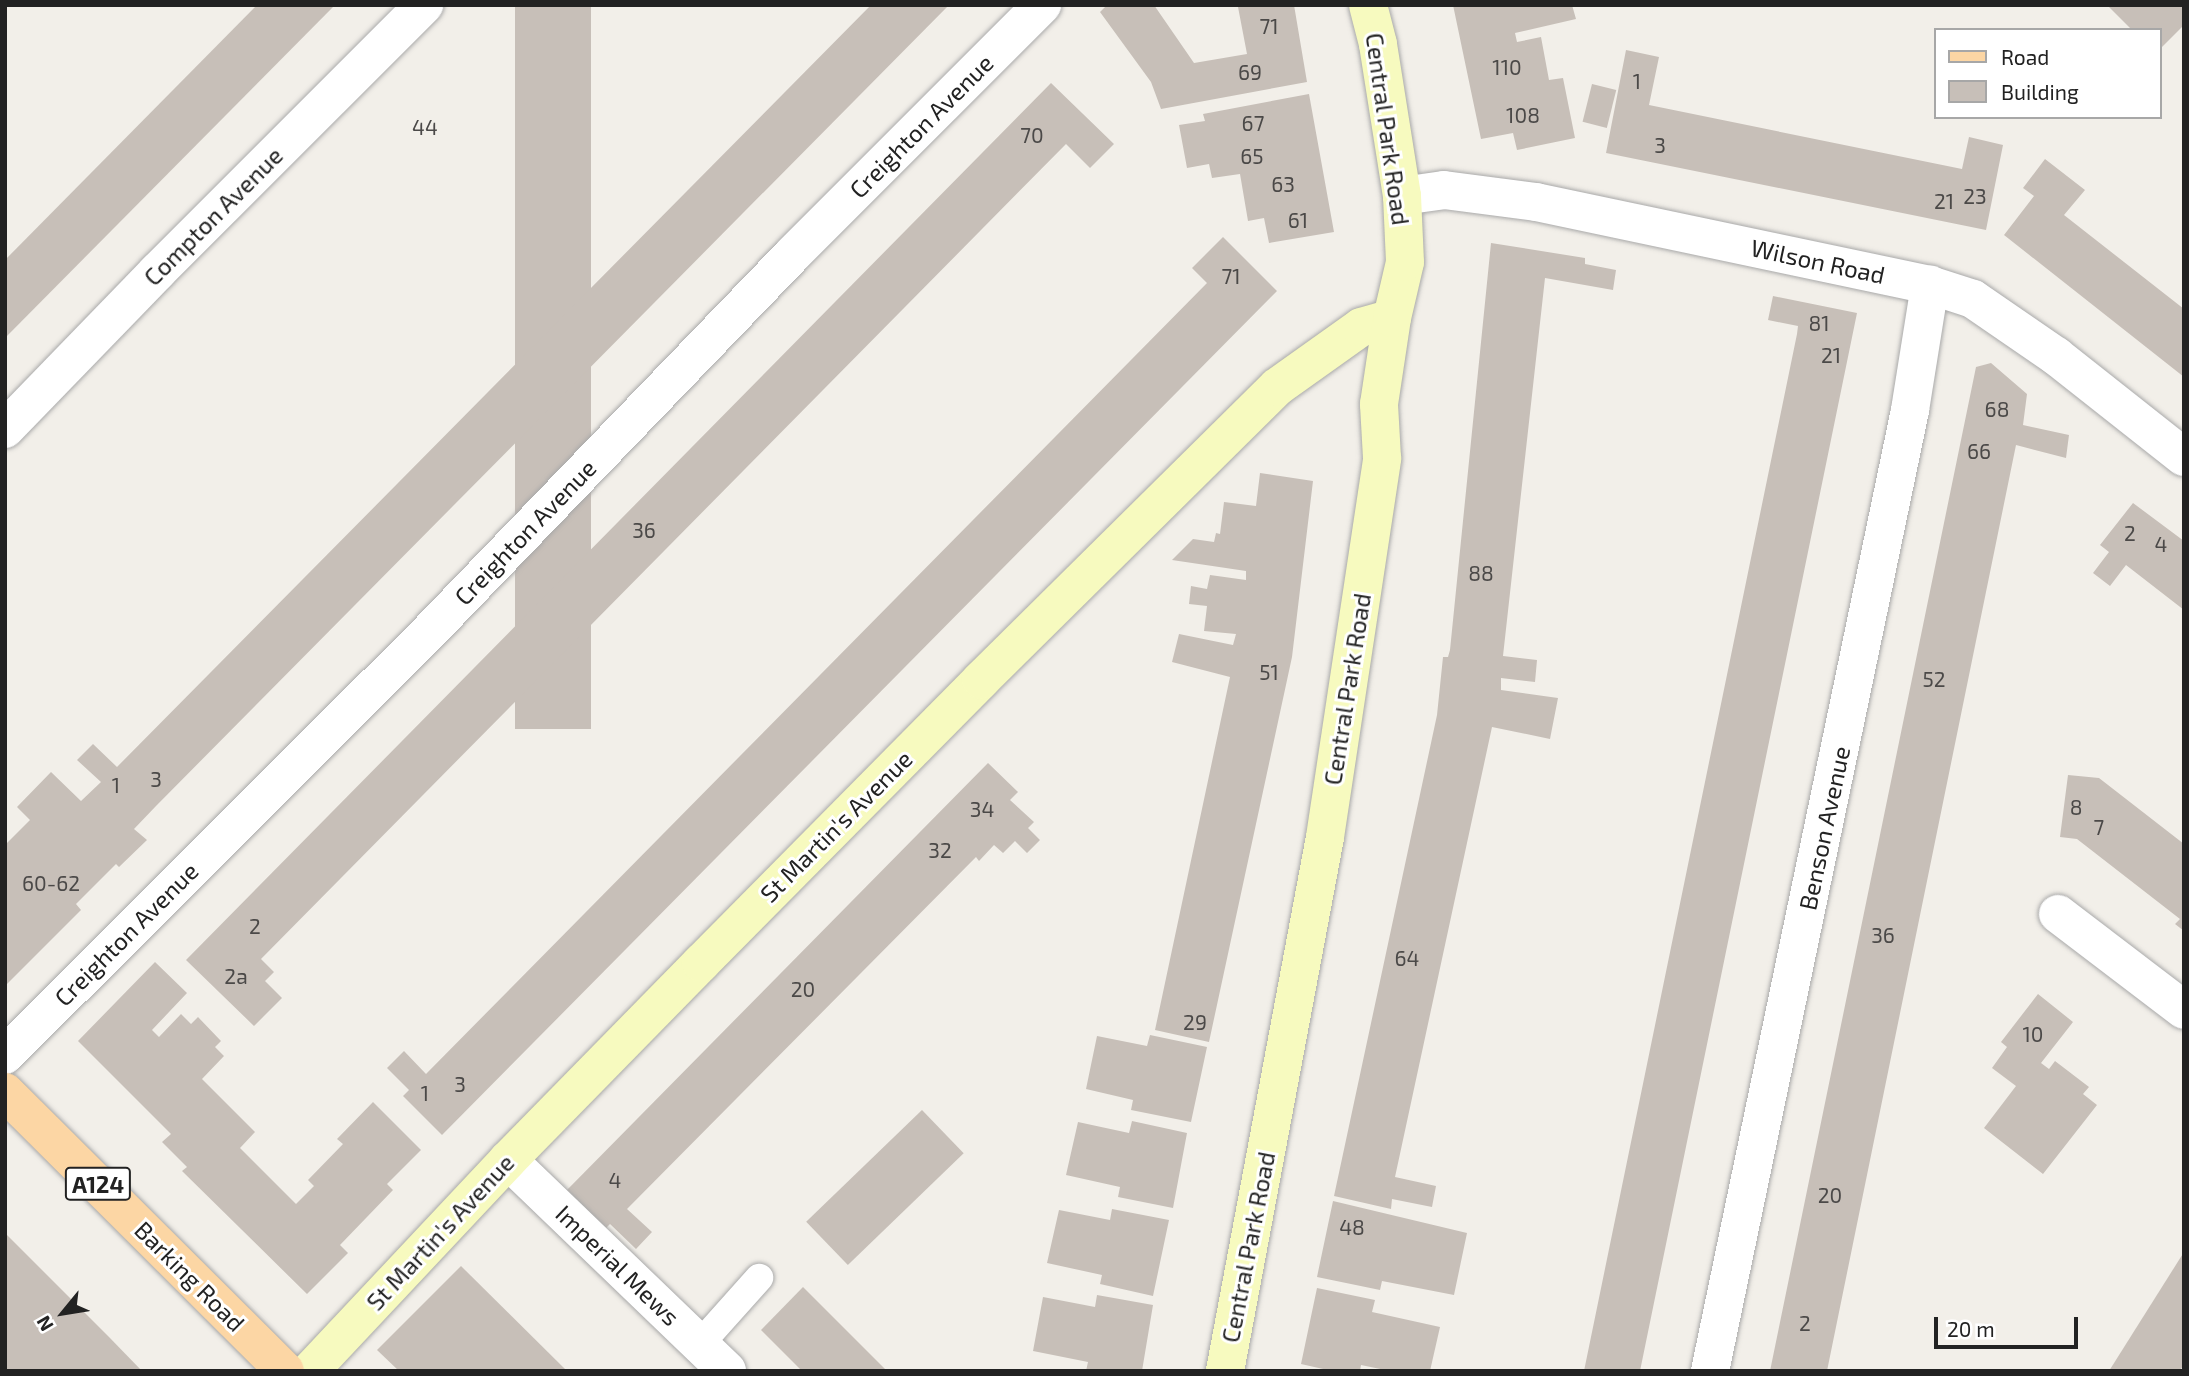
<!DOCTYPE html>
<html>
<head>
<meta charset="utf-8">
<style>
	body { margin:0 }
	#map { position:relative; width:2189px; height:1376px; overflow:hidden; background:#f2efe9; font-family:"Exo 2",sans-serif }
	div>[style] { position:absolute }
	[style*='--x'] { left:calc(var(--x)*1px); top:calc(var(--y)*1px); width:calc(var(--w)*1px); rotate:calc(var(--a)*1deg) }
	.building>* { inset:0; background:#c7bfb8; transform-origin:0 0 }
	.roads { filter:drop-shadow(0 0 2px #a9a9a9) drop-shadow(0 0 2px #a9a9a9) }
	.service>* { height:28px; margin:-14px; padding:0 14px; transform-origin:14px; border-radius:14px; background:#fff }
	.minor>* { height:38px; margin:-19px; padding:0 19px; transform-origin:19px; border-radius:19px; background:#fff }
	.secondary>* { height:38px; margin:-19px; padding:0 19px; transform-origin:19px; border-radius:19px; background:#f7fabf }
	.primary>* { height:38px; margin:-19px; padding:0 19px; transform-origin:19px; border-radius:19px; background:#fcd6a4 }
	span { translate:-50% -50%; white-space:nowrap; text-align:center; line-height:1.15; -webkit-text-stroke:6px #fff; paint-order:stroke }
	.number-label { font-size:21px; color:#4b4948 }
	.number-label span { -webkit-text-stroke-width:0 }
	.shield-label span { padding:2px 5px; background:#fff; border:2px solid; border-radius:5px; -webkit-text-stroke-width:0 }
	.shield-label { font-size:23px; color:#222; font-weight:700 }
	.street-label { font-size:24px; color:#222 }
	.frame { position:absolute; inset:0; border:7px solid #222; pointer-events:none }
	.legend { position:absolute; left:1934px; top:28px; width:228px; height:91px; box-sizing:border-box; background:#fff; border:2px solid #a7a7a7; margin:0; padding:9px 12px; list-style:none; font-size:21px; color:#222 }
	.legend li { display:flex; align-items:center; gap:14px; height:35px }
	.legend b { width:35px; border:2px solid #a7a7a7 }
	.north { position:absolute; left:28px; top:1278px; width:70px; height:70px; -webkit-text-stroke:5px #fff; paint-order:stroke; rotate:240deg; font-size:19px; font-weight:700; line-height:28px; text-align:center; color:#222 }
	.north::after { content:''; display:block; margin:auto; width:24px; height:32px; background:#222; clip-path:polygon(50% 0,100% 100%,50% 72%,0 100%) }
	.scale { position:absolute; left:1934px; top:1317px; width:144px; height:32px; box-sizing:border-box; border:4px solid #222; border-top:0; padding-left:9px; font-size:21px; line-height:24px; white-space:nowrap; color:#222; -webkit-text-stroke:5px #fff; paint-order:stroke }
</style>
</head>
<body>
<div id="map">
	<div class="building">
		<i style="clip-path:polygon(257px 5px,335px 5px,5px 338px,5px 260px)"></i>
		<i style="left:515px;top:5px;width:76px;height:724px"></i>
		<i style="clip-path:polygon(871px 5px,949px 5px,156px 806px,134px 829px,147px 840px,119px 867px,116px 864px,76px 904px,81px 910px,5px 986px,5px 845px,30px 820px,17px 807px,51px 772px,81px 801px,101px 782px,77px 760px,93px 744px,117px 767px)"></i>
		<i style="clip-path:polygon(1107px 5px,1154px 5px,1194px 63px,1247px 54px,1238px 7px,1294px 5px,1307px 82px,1161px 109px,1151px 82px,1100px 12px)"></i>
		<i style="clip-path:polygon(1453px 5px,1572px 5px,1576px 19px,1515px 33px,1517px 42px,1541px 37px,1549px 80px,1563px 78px,1575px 138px,1517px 150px,1513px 133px,1481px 139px)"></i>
		<i style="clip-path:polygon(2107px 5px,2184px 5px,2184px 25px,2159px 50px,2159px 30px,2132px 30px)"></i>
		<i style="clip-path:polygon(1626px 50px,1659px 57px,1649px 105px,1962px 169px,1969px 137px,2003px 145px,1986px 230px,1606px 153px)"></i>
		<i style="clip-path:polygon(1051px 83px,1114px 144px,1090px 168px,1066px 144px,261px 959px,274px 972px,265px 981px,282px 998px,254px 1026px,186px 960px)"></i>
		<i style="left:1592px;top:84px;width:25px;height:39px;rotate:14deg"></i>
		<i style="clip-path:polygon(1309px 94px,1334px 232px,1269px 243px,1264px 218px,1248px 221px,1240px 174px,1212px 178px,1209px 164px,1187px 168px,1179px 125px,1205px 121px,1203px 114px)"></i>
		<i style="clip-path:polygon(2045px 159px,2085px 190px,2064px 215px,2184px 309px,2184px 377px,2004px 235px,2034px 196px,2023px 188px)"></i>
		<i style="clip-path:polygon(1223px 237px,1277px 291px,442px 1135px,403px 1096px,409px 1090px,387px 1068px,404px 1051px,426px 1074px,1207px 283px,1192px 268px)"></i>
		<i style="clip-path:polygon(1491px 243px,1585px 258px,1585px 264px,1616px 270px,1613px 290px,1545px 278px,1503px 656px,1537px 660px,1535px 682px,1501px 678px,1501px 690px,1558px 698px,1550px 739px,1492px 727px,1395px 1177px,1436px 1186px,1432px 1207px,1392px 1199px,1391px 1209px,1334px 1196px,1437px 715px,1443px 657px,1448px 657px,1450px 650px)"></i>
		<i style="clip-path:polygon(1773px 296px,1857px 313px,1640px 1371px,1584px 1371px,1797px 334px,1798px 326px,1768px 320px)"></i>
		<i style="clip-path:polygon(1991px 363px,2027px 394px,2023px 425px,2069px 435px,2066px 458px,2016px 445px,1827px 1371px,1770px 1371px,1976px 367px)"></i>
		<i style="clip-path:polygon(1260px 473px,1313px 481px,1292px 657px,1209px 1042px,1155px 1030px,1230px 677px,1172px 662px,1179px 634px,1233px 645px,1236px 634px,1204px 631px,1207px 606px,1189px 604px,1191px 586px,1207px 589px,1210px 575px,1246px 580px,1246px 571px,1172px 560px,1193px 539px,1214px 542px,1216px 533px,1220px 534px,1224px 502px,1256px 506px)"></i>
		<i style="clip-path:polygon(2133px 503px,2184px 541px,2184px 610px,2126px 565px,2110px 586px,2093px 573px,2109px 552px,2100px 545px)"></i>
		<i style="clip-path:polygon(988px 763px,1018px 792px,1010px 800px,1034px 822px,1028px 828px,1040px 840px,1027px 853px,1015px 841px,1003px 853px,994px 845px,979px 861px,976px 857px,627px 1209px,652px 1232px,636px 1249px,610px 1224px,606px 1228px,567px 1190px)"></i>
		<i style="clip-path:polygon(2068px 775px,2099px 778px,2184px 844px,2184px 931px,2175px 924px,2180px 919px,2077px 839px,2060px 837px)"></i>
		<i style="clip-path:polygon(155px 962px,187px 993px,152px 1030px,159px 1037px,181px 1014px,191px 1024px,198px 1017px,221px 1041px,215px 1047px,224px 1056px,202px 1079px,255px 1132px,240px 1148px,296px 1204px,314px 1186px,308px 1180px,343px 1144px,337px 1139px,373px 1102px,421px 1150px,387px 1184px,393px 1190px,340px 1245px,348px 1253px,307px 1294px,182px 1171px,187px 1167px,162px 1142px,171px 1134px,78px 1041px)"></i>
		<i style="clip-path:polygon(2038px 994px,2073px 1022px,2041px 1063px,2049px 1069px,2055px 1061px,2089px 1087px,2083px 1094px,2097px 1105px,2043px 1174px,1984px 1128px,2016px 1086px,1992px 1068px,2007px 1047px,2001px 1042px)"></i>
		<i style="clip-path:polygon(1150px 1035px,1207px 1047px,1191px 1122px,1131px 1110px,1133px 1100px,1086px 1089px,1097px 1036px,1147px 1046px)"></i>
		<i style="left:922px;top:1110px;width:60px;height:161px;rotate:46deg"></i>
		<i style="clip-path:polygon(1132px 1121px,1187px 1133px,1173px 1208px,1118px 1197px,1120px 1187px,1066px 1175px,1078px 1122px,1129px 1133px)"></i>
		<i style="clip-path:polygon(1333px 1201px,1467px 1233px,1454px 1295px,1382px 1281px,1380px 1290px,1317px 1277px)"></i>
		<i style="clip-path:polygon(1112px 1209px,1169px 1220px,1153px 1296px,1100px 1284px,1102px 1275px,1047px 1263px,1059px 1210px,1110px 1220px)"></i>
		<i style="clip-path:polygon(5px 1233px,109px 1337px,142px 1371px,5px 1371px)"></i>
		<i style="clip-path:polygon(2184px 1252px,2184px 1364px,2180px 1371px,2109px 1371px)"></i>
		<i style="clip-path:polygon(461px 1266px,567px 1371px,399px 1371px,377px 1350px)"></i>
		<i style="clip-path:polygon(803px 1287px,887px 1371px,802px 1371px,761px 1330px)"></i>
		<i style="clip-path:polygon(1317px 1288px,1375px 1300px,1372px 1312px,1440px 1327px,1430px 1371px,1390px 1371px,1361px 1365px,1360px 1371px,1332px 1371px,1301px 1364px)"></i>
		<i style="clip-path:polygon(1097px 1295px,1153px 1305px,1142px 1371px,1086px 1371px,1088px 1362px,1033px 1351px,1043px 1297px,1095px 1307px)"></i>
	</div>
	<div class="roads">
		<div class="service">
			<i style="--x:700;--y:1344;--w:89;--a:-48.2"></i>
		</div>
		<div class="minor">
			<i style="--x:1402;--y:196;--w:42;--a:-8.1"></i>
			<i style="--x:1444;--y:190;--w:93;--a:7.4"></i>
			<i style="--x:1536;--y:202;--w:403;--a:11.9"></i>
			<i style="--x:1930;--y:285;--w:45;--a:18"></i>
			<i style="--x:1973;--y:299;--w:101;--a:34.5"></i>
			<i style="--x:2056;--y:356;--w:163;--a:38.3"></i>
			<i style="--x:5;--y:429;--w:219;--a:-45.9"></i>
			<i style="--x:157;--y:272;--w:378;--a:-45"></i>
			<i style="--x:2058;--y:914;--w:158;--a:37.3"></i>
			<i style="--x:5;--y:1055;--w:596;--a:-44.93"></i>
			<i style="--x:427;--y:634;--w:529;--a:-46.07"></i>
			<i style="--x:794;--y:253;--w:351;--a:-45"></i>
			<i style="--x:508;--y:1160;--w:304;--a:43.9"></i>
			<i style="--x:1710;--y:1371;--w:982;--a:-78.24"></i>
			<i style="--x:1910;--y:410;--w:127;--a:-80.9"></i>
		</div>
		<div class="secondary">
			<i style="--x:310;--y:1371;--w:289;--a:-46.8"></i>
			<i style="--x:508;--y:1160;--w:276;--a:-45.6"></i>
			<i style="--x:701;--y:963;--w:398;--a:-45.3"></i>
			<i style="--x:981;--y:680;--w:416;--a:-44.7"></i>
			<i style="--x:1277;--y:387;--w:103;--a:-35.5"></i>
			<i style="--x:1361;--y:327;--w:32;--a:-16"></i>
			<i style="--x:1225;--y:1371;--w:543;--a:-79.39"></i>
			<i style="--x:1325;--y:837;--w:383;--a:-81.4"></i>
			<i style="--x:1382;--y:458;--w:54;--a:-93.2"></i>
			<i style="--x:1379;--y:404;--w:87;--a:-81.4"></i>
			<i style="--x:1392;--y:318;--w:57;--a:-76.9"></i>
			<i style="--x:1405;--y:262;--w:66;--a:-92.6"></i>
			<i style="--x:1402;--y:196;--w:154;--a:-99"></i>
			<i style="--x:1378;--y:44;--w:40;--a:-104.4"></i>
		</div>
		<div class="primary">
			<i style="--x:5;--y:1092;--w:395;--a:44.9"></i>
		</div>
	</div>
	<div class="number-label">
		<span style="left:1269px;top:26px">71</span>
		<span style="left:1507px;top:67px">110</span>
		<span style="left:1250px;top:72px">69</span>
		<span style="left:1637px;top:81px">1</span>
		<span style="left:1523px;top:115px">108</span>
		<span style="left:1253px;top:123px">67</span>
		<span style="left:425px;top:127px">44</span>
		<span style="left:1032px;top:135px">70</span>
		<span style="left:1660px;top:145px">3</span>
		<span style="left:1252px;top:156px">65</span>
		<span style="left:1283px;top:184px">63</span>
		<span style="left:1975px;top:196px">23</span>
		<span style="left:1944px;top:201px">21</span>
		<span style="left:1298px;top:220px">61</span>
		<span style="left:1231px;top:276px">71</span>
		<span style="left:1819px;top:323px">81</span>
		<span style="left:1831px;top:355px">21</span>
		<span style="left:1997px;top:409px">68</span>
		<span style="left:1979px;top:451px">66</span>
		<span style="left:644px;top:530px">36</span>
		<span style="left:2130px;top:533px">2</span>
		<span style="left:2161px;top:544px">4</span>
		<span style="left:1481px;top:573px">88</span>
		<span style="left:1269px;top:672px">51</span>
		<span style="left:1934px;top:679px">52</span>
		<span style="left:156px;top:779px">3</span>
		<span style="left:116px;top:785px">1</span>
		<span style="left:2076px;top:807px">8</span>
		<span style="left:982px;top:809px">34</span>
		<span style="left:2099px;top:827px">7</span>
		<span style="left:940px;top:850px">32</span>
		<span style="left:51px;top:883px">60-62</span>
		<span style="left:255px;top:926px">2</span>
		<span style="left:1883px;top:935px">36</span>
		<span style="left:1407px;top:958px">64</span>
		<span style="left:236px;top:976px">2a</span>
		<span style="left:803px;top:989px">20</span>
		<span style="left:1195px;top:1022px">29</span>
		<span style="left:2033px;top:1034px">10</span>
		<span style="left:460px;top:1084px">3</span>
		<span style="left:425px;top:1093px">1</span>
		<span style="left:615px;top:1180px">4</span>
		<span style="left:1830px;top:1195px">20</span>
		<span style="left:1352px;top:1227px">48</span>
		<span style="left:1805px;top:1323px">2</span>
	</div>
	<div class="shield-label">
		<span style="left:98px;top:1184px">A124</span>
	</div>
	<div class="street-label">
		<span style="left:921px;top:126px;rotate:-45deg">Creighton Avenue</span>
		<span style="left:1388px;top:129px;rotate:82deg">Central Park Road</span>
		<span style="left:213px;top:216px;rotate:-45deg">Compton Avenue</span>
		<span style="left:1818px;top:261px;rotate:12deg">Wilson Road</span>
		<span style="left:525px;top:532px;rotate:-46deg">Creighton Avenue</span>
		<span style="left:1347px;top:689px;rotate:-81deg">Central Park Road</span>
		<span style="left:836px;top:826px;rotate:-45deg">St Martin's Avenue</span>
		<span style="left:1824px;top:828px;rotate:-78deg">Benson Avenue</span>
		<span style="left:126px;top:934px;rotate:-45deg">Creighton Avenue</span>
		<span style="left:440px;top:1232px;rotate:-47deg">St Martin's Avenue</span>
		<span style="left:1248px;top:1247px;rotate:-79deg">Central Park Road</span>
		<span style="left:618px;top:1265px;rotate:44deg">Imperial Mews</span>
		<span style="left:190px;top:1276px;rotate:45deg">Barking Road</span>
	</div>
	<div class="frame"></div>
	<ul class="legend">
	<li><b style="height:9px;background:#fcd6a4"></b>Road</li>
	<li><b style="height:19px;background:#c7bfb8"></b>Building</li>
	</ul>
	<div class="north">N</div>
	<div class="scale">20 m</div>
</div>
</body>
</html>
